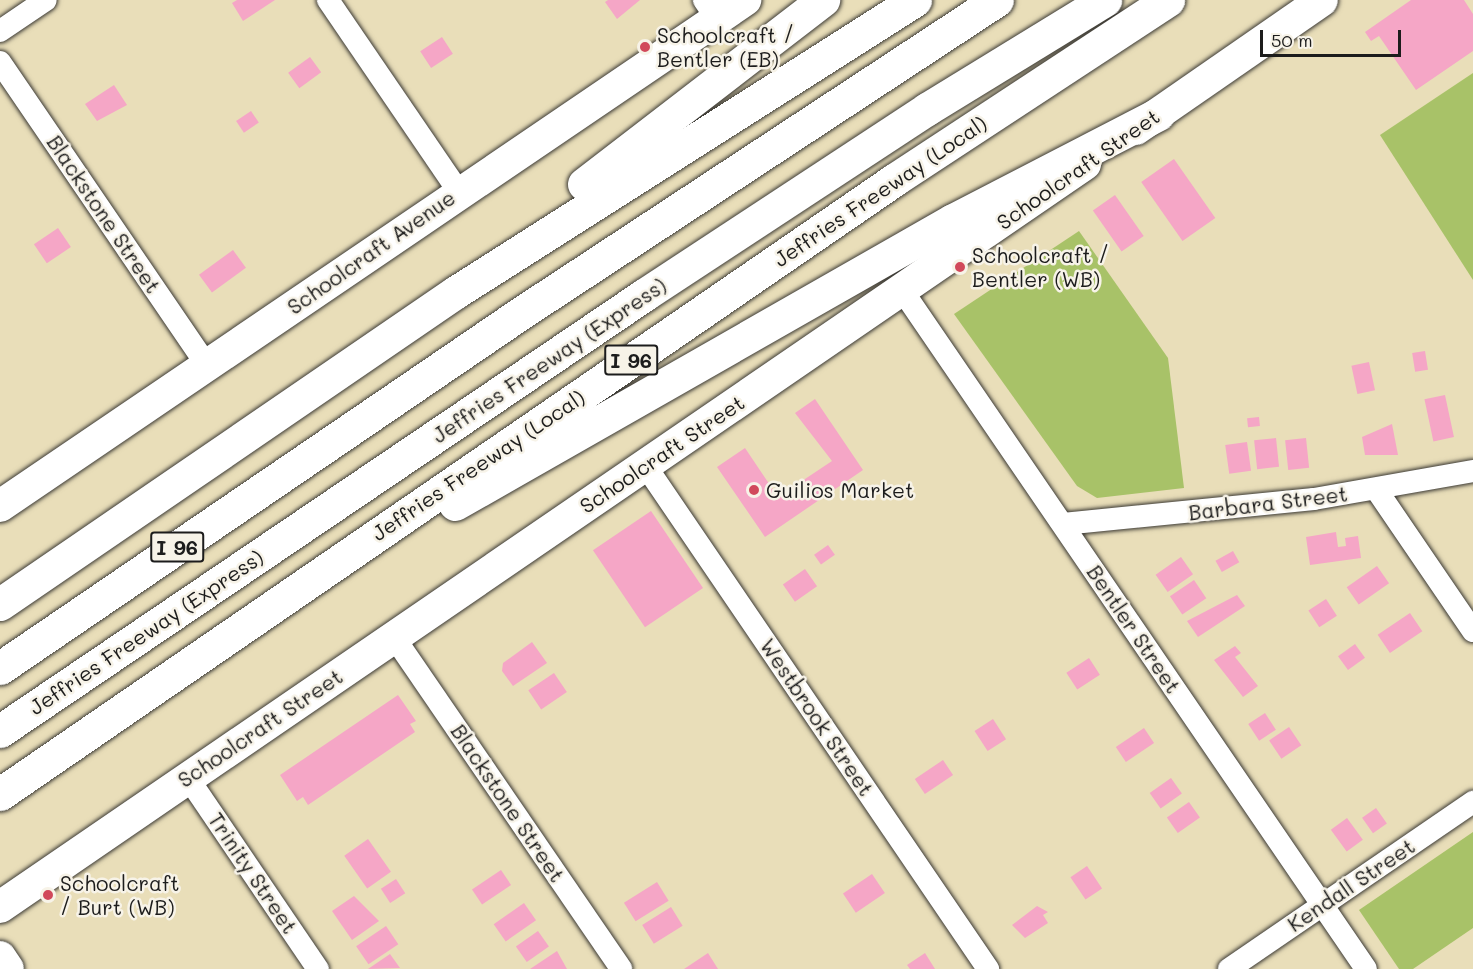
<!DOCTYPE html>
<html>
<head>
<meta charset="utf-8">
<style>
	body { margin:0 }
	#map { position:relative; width:1473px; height:969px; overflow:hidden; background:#e9deb9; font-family:Mali,sans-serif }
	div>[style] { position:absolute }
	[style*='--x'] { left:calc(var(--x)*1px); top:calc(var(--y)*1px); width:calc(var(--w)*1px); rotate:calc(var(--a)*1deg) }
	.green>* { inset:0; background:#a8c268 }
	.building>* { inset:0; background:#f5a6c6; transform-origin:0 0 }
	.roads { filter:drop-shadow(0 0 2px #3b3934) drop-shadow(0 0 2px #3b3934) }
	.street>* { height:22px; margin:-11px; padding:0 11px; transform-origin:11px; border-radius:11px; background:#fff }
	.secondary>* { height:32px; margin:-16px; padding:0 16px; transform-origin:16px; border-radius:16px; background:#fff }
	.highway>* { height:33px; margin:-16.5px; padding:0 16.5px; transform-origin:16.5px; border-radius:16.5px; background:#fff }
	.dots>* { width:16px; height:16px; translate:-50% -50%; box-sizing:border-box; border:3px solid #f7f3e8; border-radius:50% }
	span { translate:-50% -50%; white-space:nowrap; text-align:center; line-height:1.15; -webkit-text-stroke:5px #f7f3e8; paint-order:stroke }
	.shield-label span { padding:2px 4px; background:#f7f3e8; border:2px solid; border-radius:4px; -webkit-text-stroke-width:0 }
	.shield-label { font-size:20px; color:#1c1c1c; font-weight:700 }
	.poi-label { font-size:21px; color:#1c1c1c }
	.left { translate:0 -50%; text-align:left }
	.street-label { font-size:21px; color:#1c1c1c }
	.scale { position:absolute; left:1260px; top:30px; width:141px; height:27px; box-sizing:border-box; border:3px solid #1c1c1c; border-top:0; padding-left:8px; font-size:18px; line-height:21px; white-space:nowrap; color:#1c1c1c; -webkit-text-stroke:4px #f7f3e8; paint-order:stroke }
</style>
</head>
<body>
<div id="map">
	<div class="green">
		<i style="clip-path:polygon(1473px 73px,1473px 280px,1380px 135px)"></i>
		<i style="clip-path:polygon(1079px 231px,1168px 358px,1184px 488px,1097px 498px,1077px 486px,954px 314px)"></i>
		<i style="clip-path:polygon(1473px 832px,1473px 928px,1413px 969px,1399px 969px,1359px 910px)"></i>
	</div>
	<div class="building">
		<i style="clip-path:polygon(237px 0,275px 0,243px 21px,232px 3px)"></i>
		<i style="clip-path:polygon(640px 0,617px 19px,605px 2px,608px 0)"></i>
		<i style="clip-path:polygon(1411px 0,1464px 0,1473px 14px,1473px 51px,1416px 90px,1379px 36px,1371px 41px,1365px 32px)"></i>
		<i style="left:442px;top:37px;width:20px;height:26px;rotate:57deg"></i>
		<i style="left:310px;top:57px;width:19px;height:27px;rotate:54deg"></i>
		<i style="clip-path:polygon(114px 85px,127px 105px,97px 121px,85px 104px)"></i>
		<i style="left:251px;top:111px;width:14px;height:18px;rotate:56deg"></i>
		<i style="left:1174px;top:159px;width:72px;height:40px;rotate:55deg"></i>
		<i style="left:1115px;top:195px;width:50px;height:27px;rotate:55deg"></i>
		<i style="left:58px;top:228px;width:23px;height:29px;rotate:56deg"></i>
		<i style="left:233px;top:250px;width:22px;height:42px;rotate:54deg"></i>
		<i style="left:1425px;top:351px;width:19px;height:13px;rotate:81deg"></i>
		<i style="left:1369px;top:362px;width:29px;height:18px;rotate:78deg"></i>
		<i style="left:1445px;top:395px;width:43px;height:21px;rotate:78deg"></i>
		<i style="clip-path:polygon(815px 399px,863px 470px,765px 537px,717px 467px,745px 448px,778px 497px,832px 461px,795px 413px)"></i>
		<i style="left:1259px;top:417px;width:9px;height:12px;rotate:84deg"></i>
		<i style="clip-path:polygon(1392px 424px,1398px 455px,1365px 455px,1362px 437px)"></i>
		<i style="left:1276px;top:438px;width:29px;height:22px;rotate:84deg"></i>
		<i style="left:1306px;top:438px;width:30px;height:21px;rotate:84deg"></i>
		<i style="left:1247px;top:442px;width:29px;height:22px;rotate:82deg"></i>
		<i style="left:651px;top:511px;width:93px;height:70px;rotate:56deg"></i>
		<i style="clip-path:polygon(1336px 532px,1338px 547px,1346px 546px,1345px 538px,1358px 536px,1361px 558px,1310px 565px,1306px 537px)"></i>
		<i style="left:828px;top:545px;width:12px;height:17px;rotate:55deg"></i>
		<i style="left:1233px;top:551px;width:13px;height:20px;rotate:61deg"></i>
		<i style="left:1181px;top:557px;width:21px;height:31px;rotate:55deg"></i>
		<i style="left:1377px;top:566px;width:21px;height:37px;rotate:55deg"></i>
		<i style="left:805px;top:569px;width:21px;height:27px;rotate:55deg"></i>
		<i style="left:1194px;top:580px;width:22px;height:29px;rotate:56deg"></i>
		<i style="clip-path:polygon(1237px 595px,1245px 606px,1198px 637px,1187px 621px)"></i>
		<i style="left:1326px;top:599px;width:20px;height:21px;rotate:57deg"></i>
		<i style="left:1410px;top:613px;width:22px;height:39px;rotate:56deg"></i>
		<i style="clip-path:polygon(532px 642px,547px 663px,513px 686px,502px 671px,503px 663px)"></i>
		<i style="left:1355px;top:644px;width:17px;height:21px;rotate:54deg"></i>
		<i style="clip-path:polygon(1235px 646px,1241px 653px,1235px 657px,1258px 686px,1243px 697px,1214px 660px)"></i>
		<i style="left:1089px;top:658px;width:20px;height:27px;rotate:57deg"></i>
		<i style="left:554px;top:673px;width:23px;height:31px;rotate:56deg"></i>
		<i style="clip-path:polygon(398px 695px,416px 721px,410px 724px,415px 732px,308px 805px,303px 797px,297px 801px,280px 775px)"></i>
		<i style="left:1265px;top:713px;width:20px;height:20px;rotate:57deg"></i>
		<i style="left:993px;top:719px;width:24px;height:22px;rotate:57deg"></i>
		<i style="left:1289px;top:727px;width:22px;height:24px;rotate:56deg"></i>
		<i style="left:1144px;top:728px;width:18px;height:34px;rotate:56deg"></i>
		<i style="left:943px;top:760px;width:18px;height:34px;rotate:56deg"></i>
		<i style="left:1171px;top:778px;width:19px;height:26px;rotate:55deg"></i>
		<i style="left:1189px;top:802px;width:19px;height:27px;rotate:55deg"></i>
		<i style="left:1376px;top:808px;width:19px;height:17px;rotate:55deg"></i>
		<i style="left:1347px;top:818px;width:27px;height:20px;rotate:54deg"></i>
		<i style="left:368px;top:839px;width:40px;height:29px;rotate:55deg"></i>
		<i style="left:1087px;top:866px;width:27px;height:20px;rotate:56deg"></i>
		<i style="left:501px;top:870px;width:18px;height:35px;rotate:56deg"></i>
		<i style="left:872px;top:874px;width:23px;height:35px;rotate:56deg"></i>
		<i style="left:396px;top:879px;width:17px;height:18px;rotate:57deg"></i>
		<i style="left:657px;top:882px;width:22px;height:39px;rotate:58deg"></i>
		<i style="clip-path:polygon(354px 896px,379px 921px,352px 940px,332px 911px)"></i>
		<i style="left:524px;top:903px;width:21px;height:37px;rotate:55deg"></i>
		<i style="clip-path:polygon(1037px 906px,1048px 912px,1043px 915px,1048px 923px,1025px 938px,1012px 925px)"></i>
		<i style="left:671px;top:907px;width:22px;height:34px;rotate:58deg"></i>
		<i style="left:386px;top:926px;width:22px;height:36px;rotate:56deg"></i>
		<i style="left:538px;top:931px;width:19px;height:27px;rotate:55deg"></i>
		<i style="clip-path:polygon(557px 951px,567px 969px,530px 969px)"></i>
		<i style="clip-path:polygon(708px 953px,718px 969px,684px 969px)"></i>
		<i style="clip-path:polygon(925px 953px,935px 969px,910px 969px,907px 965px)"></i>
		<i style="clip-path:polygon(390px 954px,400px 968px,368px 969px)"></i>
	</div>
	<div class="roads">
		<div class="street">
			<i style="--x:328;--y:0;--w:232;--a:55.7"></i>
			<i style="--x:704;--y:0;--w:22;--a:56"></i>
			<i style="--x:0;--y:31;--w:55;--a:-34"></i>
			<i style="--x:0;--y:62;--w:367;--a:55.7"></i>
			<i style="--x:902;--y:290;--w:822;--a:55.65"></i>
			<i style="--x:645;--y:465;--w:610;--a:55.76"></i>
			<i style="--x:1376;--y:489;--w:172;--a:55.7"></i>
			<i style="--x:1063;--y:524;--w:252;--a:-5.7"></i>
			<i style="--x:1314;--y:499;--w:161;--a:-10"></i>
			<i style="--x:394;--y:637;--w:402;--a:55.6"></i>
			<i style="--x:188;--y:778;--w:231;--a:55.8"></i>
			<i style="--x:1229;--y:969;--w:296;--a:-34.4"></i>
		</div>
		<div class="secondary">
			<i style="--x:1136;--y:129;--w:226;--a:-34.7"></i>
			<i style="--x:0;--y:506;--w:901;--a:-34.18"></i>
			<i style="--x:0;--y:907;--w:1315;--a:-34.4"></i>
			<i style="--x:0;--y:957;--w:14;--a:56"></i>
		</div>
		<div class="highway">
			<i style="--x:584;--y:184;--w:302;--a:-37.6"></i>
			<i style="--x:455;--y:504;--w:573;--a:-29.7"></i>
			<i style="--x:953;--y:220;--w:231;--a:-27.3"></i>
			<i style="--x:0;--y:604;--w:553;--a:-34.38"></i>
			<i style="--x:456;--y:292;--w:544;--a:-32.46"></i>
			<i style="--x:0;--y:668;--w:634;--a:-34.27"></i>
			<i style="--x:524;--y:311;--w:566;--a:-33.33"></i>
			<i style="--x:0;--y:731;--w:778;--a:-34.1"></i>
			<i style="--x:644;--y:295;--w:339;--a:-33.3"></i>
			<i style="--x:927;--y:109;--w:209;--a:-31.5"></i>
			<i style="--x:0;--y:794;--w:1085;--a:-34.48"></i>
			<i style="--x:894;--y:180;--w:328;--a:-33.3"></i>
		</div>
	</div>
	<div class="dots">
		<i style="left:645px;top:47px;background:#d1495b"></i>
		<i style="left:960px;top:267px;background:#d1495b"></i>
		<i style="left:754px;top:490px;background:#d1495b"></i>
		<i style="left:48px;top:895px;background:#d1495b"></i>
	</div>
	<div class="shield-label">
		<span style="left:631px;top:360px">I 96</span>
		<span style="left:177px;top:547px">I 96</span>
	</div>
	<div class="poi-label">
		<span class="left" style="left:657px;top:47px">Schoolcraft /<br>Bentler (EB)</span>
		<span class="left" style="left:972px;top:267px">Schoolcraft /<br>Bentler (WB)</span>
		<span class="left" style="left:766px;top:490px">Guilios Market</span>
		<span class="left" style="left:60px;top:895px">Schoolcraft<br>/ Burt (WB)</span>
	</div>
	<div class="street-label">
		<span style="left:1078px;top:169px;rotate:-35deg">Schoolcraft Street</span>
		<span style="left:880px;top:191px;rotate:-34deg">Jeffries Freeway (Local)</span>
		<span style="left:104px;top:214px;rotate:56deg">Blackstone Street</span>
		<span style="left:371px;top:252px;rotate:-35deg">Schoolcraft Avenue</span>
		<span style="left:549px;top:360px;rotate:-34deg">Jeffries Freeway (Express)</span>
		<span style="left:662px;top:454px;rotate:-34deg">Schoolcraft Street</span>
		<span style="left:478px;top:465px;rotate:-34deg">Jeffries Freeway (Local)</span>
		<span style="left:1268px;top:503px;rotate:-7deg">Barbara Street</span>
		<span style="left:1134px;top:629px;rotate:56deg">Bentler Street</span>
		<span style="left:146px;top:632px;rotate:-34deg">Jeffries Freeway (Express)</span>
		<span style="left:817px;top:717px;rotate:56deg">Westbrook Street</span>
		<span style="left:260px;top:728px;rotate:-34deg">Schoolcraft Street</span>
		<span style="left:508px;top:803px;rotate:56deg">Blackstone Street</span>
		<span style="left:253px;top:873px;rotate:56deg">Trinity Street</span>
		<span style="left:1351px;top:885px;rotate:-34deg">Kendall Street</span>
	</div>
	<div class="scale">50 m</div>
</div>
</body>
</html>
